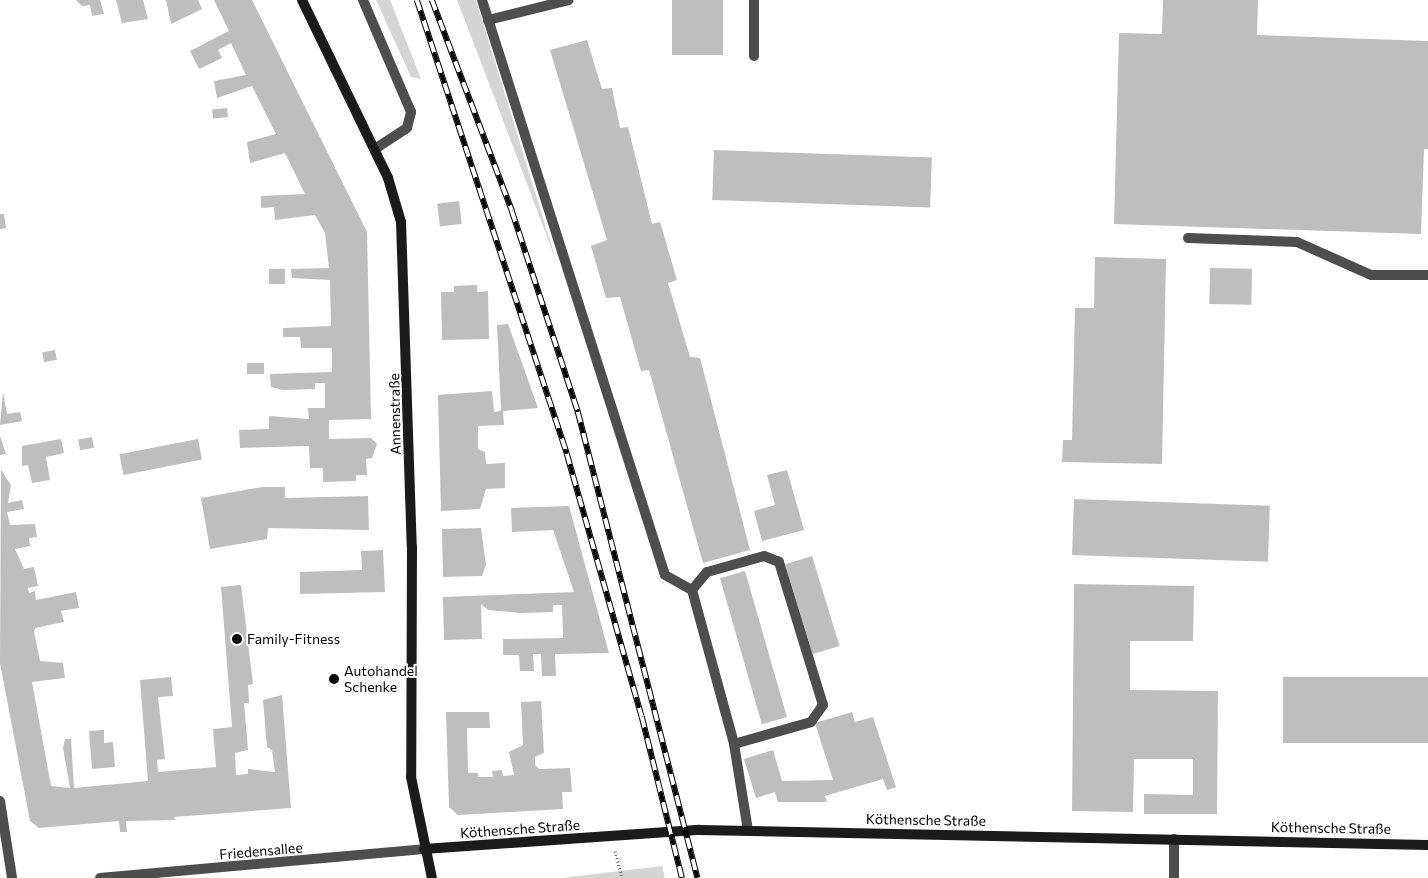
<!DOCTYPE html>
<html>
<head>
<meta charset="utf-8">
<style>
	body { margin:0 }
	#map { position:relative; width:1428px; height:878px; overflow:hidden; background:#fff; font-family:Commissioner,sans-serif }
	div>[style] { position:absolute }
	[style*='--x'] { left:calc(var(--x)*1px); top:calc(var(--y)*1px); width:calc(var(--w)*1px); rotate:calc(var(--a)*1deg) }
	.green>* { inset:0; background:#d5d5d5 }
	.building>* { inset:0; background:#bebebe; transform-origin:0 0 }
	.path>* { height:3px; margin-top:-1.5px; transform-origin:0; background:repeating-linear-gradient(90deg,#707070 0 1px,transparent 0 3.5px) }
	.service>* { height:10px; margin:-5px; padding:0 5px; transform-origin:5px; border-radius:5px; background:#4e4e4e }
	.minor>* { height:10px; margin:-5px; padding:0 5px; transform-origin:5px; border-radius:5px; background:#4e4e4e }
	.secondary>* { height:10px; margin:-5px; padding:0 5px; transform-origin:5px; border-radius:5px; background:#1b1b1b }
	.rail>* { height:5.5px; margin-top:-2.75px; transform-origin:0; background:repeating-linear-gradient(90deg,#fff 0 11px,#000 0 22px); box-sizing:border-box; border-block:1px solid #000 }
	.dots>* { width:14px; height:14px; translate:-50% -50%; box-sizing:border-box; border:2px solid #fff; border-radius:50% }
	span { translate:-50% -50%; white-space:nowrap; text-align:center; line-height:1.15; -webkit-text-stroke:4px #fff; paint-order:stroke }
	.street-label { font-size:14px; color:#000 }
	.poi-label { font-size:14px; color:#000 }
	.left { translate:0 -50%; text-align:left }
</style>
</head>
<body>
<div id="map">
	<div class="green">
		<i style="clip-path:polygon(376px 0,390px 0,421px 79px,411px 77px)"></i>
		<i style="clip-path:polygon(457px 0,476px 0,557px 263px,479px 57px)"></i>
		<i style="clip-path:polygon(662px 866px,665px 878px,562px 878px)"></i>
	</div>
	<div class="building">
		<i style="clip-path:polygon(76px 0,100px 0,104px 14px,92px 16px,90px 5px,82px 6px)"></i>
		<i style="clip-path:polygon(116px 0,143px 0,148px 19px,122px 23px)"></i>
		<i style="clip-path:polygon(166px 0,198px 0,202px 9px,171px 24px)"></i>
		<i style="clip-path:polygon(214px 0,252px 0,367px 232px,371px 419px,329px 420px,329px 439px,371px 438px,377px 444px,372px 458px,366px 459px,367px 475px,356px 475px,356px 481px,323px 482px,323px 468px,310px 468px,309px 446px,240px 448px,239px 430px,269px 429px,269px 416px,309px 419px,308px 408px,325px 408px,325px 383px,315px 383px,315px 389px,283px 390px,271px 387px,270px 374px,332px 372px,332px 348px,301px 348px,300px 337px,283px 337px,283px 328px,331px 326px,330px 280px,292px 278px,291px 269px,329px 268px,325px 233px,315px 215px,275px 220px,274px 207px,261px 208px,261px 196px,305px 194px,285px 153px,250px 163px,247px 142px,276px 134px,252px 86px,217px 98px,214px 81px,246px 75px,231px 43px,218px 50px,222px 58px,199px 69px,190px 51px,229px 31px)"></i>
		<i style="left:672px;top:0;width:51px;height:55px"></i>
		<i style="clip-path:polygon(1163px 0,1258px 0,1257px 35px,1428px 41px,1428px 149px,1424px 149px,1421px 234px,1114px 224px,1119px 33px,1162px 34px)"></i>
		<i style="clip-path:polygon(587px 40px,602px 89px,612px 88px,620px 128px,628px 127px,652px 224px,660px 222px,677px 280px,668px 283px,690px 357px,700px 358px,750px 550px,703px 563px,649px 370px,641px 371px,620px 297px,606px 298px,591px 246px,607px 240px,550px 50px)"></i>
		<i style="left:227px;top:108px;width:9px;height:15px;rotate:84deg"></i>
		<i style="left:714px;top:150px;width:218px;height:50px;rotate:2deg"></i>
		<i style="left:459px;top:201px;width:23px;height:22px;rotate:83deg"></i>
		<i style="clip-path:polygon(0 214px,4px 214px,6px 228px,0 229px)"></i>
		<i style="clip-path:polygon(1095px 257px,1166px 259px,1162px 464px,1062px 462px,1063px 440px,1072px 440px,1075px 308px,1094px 308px)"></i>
		<i style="left:1210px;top:268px;width:42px;height:36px;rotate:1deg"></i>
		<i style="left:269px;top:269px;width:16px;height:15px"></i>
		<i style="clip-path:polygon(477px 285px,477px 292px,488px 291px,489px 339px,442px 340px,441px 292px,454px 292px,454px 286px)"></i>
		<i style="clip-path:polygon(508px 324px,538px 408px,503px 411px,504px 425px,478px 426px,478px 449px,485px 452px,486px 464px,505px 463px,505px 488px,486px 489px,480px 509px,441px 511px,438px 395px,492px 391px,494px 412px,501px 411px,497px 325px)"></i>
		<i style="left:55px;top:350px;width:10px;height:13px;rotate:79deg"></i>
		<i style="left:247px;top:363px;width:17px;height:11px"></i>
		<i style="clip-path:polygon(3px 392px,7px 414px,20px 412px,22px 421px,0 425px)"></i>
		<i style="clip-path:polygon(0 436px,6px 454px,0 455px)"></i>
		<i style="left:92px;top:437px;width:11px;height:14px;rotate:80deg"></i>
		<i style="clip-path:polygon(61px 439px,64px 453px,46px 457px,50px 480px,32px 483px,28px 465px,22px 466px,22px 446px)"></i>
		<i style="left:198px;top:439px;width:21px;height:80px;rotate:79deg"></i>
		<i style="clip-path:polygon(1px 470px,11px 485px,8px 503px,22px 500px,24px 509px,7px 512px,10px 525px,35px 524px,37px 537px,29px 538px,30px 546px,15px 549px,24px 569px,34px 567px,38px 586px,28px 588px,29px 593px,35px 591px,36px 600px,76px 592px,79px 608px,61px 611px,64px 622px,35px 628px,34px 632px,40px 661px,63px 663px,65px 678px,32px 682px,51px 786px,70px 788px,63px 748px,65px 739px,71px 739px,74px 788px,148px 781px,140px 680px,171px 677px,173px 696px,158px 697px,165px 759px,157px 760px,158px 772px,216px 767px,213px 729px,232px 727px,221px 587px,241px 585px,253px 684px,248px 685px,249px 703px,244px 703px,248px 750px,235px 753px,236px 775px,248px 774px,248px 769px,275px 772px,272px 750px,267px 747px,263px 700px,282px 695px,291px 808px,174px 817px,175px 820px,126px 821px,127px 832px,120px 832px,119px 821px,39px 828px,30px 821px,0 663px)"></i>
		<i style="clip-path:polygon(787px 470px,804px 530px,762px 541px,754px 511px,775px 505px,767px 475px)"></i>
		<i style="clip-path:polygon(262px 487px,285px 487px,285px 498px,368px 496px,369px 530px,268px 528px,267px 539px,210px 549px,201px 498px)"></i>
		<i style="left:1074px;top:499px;width:196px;height:56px;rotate:2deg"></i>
		<i style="clip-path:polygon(569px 506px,609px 653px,555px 654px,556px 676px,542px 676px,541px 654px,533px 654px,534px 671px,520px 671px,519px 655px,503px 655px,503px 639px,563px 638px,562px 605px,553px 605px,553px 612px,521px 613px,488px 610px,481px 604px,482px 639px,444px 640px,443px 597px,574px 592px,553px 530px,512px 532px,511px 508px)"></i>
		<i style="clip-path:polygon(481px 528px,486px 565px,482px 576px,443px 577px,442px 529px)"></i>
		<i style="clip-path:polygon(383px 550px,385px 592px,300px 594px,300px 572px,362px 570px,361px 551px)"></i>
		<i style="left:812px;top:556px;width:94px;height:28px;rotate:73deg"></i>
		<i style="left:745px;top:571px;width:152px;height:26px;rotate:74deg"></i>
		<i style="clip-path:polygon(1074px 584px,1194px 586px,1193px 641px,1130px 641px,1130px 690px,1218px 691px,1217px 814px,1144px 814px,1144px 794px,1193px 795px,1193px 759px,1134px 759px,1133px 812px,1072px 811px)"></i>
		<i style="left:1283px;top:677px;width:145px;height:66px"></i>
		<i style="clip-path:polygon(541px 701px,544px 753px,535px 757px,535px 765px,539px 769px,570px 768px,572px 792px,562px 792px,563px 809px,458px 815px,449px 807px,446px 712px,489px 712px,490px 728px,467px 728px,468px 773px,478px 773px,478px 777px,493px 777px,492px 771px,502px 770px,503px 776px,514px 775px,509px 752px,523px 745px,521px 702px)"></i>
		<i style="clip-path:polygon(852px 712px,855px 722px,873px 717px,896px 787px,887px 790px,883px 779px,825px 796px,827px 802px,778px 802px,775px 792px,756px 798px,744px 759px,773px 750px,782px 781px,833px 780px,815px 723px)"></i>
		<i style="clip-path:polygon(104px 730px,104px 743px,113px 742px,115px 767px,92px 769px,89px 731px)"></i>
	</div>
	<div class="path">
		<i style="--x:615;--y:851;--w:28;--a:75"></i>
	</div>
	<div class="service">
		<i style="--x:363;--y:0;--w:122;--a:66.8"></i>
		<i style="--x:411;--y:112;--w:16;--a:104"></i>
		<i style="--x:407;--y:128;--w:38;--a:147"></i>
		<i style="--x:482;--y:0;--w:603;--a:72.35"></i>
		<i style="--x:665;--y:575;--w:31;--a:29"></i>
		<i style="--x:488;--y:20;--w:83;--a:-13.9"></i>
		<i style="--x:754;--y:56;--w:56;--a:-90"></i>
		<i style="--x:1188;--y:238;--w:109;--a:2.1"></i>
		<i style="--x:1297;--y:242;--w:81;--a:24"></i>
		<i style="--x:1371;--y:275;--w:57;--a:0"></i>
		<i style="--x:734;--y:744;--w:80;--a:-15.9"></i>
		<i style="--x:811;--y:722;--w:21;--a:-55"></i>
		<i style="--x:823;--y:705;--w:150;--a:-107.1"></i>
		<i style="--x:779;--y:562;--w:16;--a:-158"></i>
		<i style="--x:764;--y:556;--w:59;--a:164.3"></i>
		<i style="--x:707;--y:572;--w:23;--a:130"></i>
		<i style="--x:692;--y:590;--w:160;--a:74.7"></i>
		<i style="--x:734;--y:744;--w:87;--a:80.8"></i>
	</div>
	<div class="minor">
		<i style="--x:0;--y:801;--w:78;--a:81.1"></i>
		<i style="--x:1174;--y:839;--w:39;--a:90"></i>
		<i style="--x:100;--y:878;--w:325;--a:-5.1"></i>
	</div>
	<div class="secondary">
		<i style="--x:302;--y:0;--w:198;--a:64.2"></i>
		<i style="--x:388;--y:178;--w:46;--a:73.5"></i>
		<i style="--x:401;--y:222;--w:325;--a:88.1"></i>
		<i style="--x:412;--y:547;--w:230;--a:90.2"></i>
		<i style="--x:411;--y:777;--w:103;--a:78.3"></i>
		<i style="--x:424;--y:849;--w:276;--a:-4"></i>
		<i style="--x:699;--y:830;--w:729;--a:1.18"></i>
	</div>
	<div class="rail">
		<i style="--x:417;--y:0;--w:478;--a:71.7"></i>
		<i style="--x:567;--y:454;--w:273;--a:74.1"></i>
		<i style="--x:642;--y:717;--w:166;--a:76"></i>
		<i style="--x:432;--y:0;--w:226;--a:69.2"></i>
		<i style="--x:512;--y:211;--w:212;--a:71.8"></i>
		<i style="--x:578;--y:412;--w:481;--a:75.6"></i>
	</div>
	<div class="dots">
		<i style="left:237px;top:639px;background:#000"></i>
		<i style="left:334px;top:679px;background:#000"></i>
	</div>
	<div class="street-label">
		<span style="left:395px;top:414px;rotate:-91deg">Annenstraße</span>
		<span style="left:926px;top:820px;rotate:1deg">Köthensche Straße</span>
		<span style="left:1331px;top:828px;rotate:1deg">Köthensche Straße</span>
		<span style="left:520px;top:829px;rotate:-4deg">Köthensche Straße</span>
		<span style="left:261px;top:851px;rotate:-5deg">Friedensallee</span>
	</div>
	<div class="poi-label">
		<span class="left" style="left:247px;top:639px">Family-Fitness</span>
		<span class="left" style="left:344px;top:679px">Autohandel<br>Schenke</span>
	</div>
</div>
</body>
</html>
